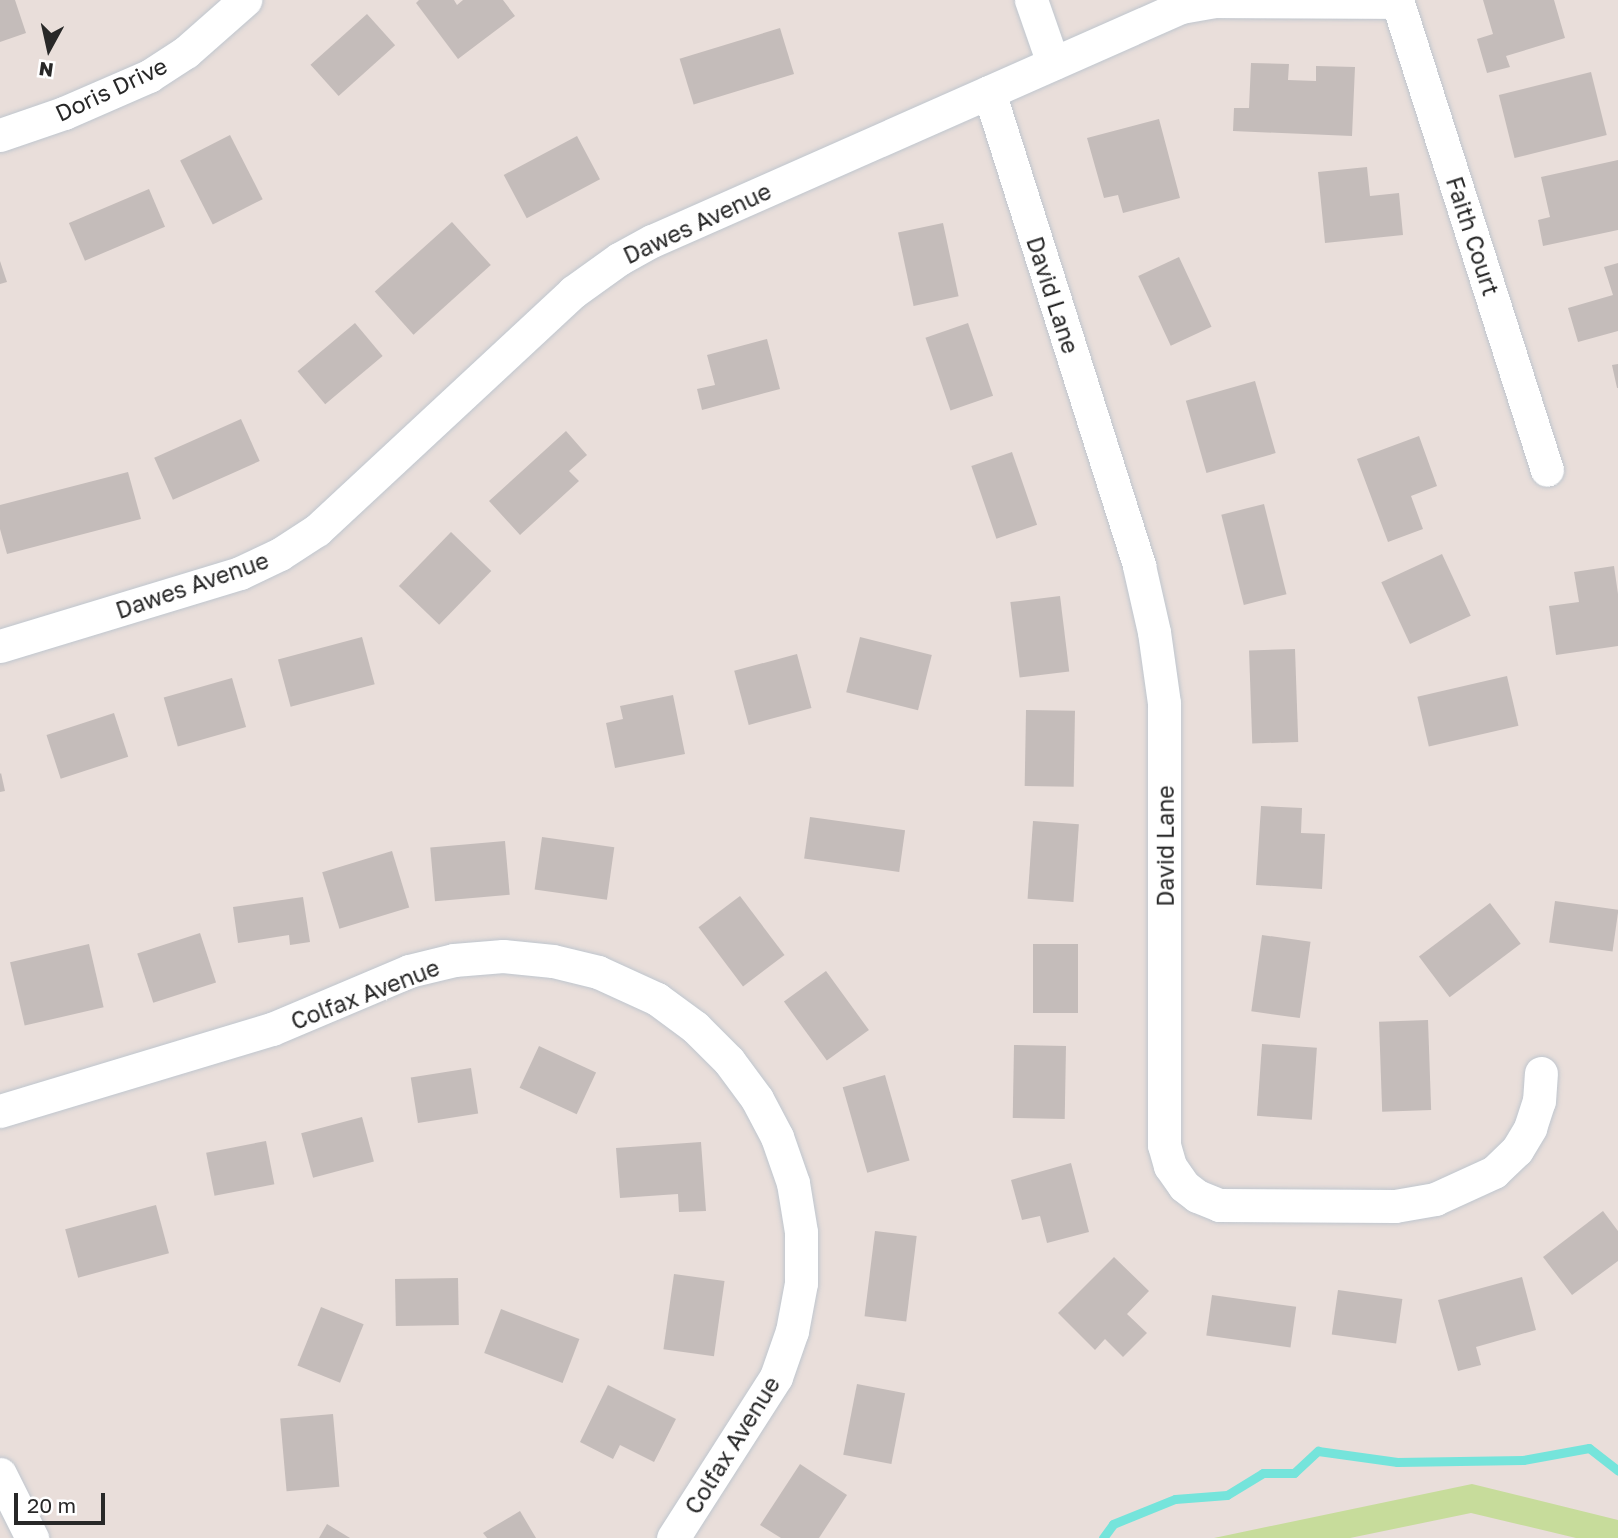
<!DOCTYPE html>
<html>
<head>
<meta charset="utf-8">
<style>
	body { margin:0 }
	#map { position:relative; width:1618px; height:1538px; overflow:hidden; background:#e9deda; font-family:"Golos Text",sans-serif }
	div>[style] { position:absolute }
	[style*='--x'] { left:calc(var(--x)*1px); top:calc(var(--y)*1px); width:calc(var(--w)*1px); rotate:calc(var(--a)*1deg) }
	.green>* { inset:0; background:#c7dc9b }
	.stream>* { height:9px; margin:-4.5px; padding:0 4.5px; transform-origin:4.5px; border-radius:4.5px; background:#75e4db }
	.building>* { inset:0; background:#c4bcba; transform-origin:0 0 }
	.roads { filter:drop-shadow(0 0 2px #bfc6ce) drop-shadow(0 0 2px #bfc6ce) }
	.minor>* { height:33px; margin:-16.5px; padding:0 16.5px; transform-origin:16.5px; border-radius:16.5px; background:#fff }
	span { translate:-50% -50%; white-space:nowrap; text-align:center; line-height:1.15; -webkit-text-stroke:5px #fff; paint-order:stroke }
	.street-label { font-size:23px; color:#282828 }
	.north { position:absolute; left:14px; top:14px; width:70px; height:70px; -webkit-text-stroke:5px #fff; paint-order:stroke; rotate:188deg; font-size:19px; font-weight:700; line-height:28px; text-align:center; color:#282828 }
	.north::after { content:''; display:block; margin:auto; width:24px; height:32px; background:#282828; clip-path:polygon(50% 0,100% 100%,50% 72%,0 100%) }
	.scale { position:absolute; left:14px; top:1493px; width:91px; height:32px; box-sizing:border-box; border:4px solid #282828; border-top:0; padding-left:9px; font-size:21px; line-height:24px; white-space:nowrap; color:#282828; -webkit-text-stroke:5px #fff; paint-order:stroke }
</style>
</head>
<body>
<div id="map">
	<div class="green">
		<i style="clip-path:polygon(1472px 1484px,1618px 1520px,1618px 1538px,1576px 1538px,1471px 1513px,1350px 1538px,1214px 1538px)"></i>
	</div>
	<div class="stream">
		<i style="--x:1103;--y:1538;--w:17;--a:-54"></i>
		<i style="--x:1113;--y:1524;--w:67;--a:-22"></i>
		<i style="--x:1175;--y:1499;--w:52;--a:-4.4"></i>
		<i style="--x:1227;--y:1495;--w:42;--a:-31.4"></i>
		<i style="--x:1263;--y:1473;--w:31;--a:0"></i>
		<i style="--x:1294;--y:1473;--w:33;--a:-43"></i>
		<i style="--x:1318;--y:1451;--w:80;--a:7.9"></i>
		<i style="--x:1397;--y:1462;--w:126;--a:-0.9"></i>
		<i style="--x:1523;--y:1460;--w:67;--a:-10.3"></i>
		<i style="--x:1589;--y:1448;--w:37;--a:38"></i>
	</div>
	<div class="building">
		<i style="clip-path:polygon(0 0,15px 0,26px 33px,0 42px)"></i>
		<i style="clip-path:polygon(419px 0,454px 0,457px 5px,463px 0,503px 0,515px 16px,458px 59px,416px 3px)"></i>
		<i style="clip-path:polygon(1483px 0,1554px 0,1565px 38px,1506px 56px,1510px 67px,1487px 73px,1477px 39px,1493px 34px)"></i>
		<i style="left:367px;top:14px;width:42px;height:76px;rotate:48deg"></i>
		<i style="left:780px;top:28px;width:48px;height:105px;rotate:73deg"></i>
		<i style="clip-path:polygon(1251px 63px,1289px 64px,1288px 80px,1316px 81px,1316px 66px,1355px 67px,1352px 136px,1233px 131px,1234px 108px,1249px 108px)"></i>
		<i style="left:1591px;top:72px;width:65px;height:95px;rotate:76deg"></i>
		<i style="clip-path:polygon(1159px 119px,1180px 198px,1123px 213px,1118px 195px,1104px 198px,1087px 138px)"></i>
		<i style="left:230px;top:135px;width:72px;height:56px;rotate:63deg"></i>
		<i style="left:577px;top:136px;width:49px;height:83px;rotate:62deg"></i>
		<i style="clip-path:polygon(1618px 160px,1618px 230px,1543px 246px,1538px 220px,1550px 217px,1541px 177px)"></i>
		<i style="clip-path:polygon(1367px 167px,1370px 196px,1399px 193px,1403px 235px,1325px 243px,1318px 172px)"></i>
		<i style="left:149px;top:189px;width:41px;height:87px;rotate:67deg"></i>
		<i style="left:452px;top:222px;width:58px;height:104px;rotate:48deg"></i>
		<i style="left:943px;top:223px;width:75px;height:46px;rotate:78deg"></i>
		<i style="left:1179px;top:257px;width:77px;height:45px;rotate:65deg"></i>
		<i style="clip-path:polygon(0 261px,7px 282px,0 284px)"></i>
		<i style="clip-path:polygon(1618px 263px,1618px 331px,1578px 342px,1568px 308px,1613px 295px,1604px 267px)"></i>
		<i style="left:355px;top:323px;width:43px;height:75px;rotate:50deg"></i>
		<i style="left:968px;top:323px;width:77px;height:45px;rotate:71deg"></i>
		<i style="clip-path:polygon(767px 339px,780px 389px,702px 410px,697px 389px,715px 385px,707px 355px)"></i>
		<i style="clip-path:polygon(1618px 364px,1618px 388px,1617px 388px,1612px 365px)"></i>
		<i style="left:1255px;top:381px;width:75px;height:72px;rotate:74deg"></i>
		<i style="left:241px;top:419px;width:46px;height:95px;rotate:66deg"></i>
		<i style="clip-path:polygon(566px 431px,587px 455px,569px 471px,579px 481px,520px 535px,489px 501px)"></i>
		<i style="clip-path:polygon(1419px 436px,1437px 486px,1411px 496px,1423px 529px,1388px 542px,1357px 459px)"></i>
		<i style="left:1012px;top:452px;width:77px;height:43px;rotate:71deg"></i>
		<i style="clip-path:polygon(128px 472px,141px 519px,7px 554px,0 529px,0 505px)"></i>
		<i style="left:1264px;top:504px;width:93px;height:44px;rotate:76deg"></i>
		<i style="left:451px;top:532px;width:56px;height:75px;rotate:44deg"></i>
		<i style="left:1442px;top:554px;width:68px;height:67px;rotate:65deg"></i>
		<i style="clip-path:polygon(1614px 566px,1618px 594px,1618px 646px,1556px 655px,1549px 606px,1579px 602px,1574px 572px)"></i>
		<i style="left:1060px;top:596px;width:76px;height:50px;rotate:83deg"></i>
		<i style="left:362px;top:637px;width:49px;height:87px;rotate:75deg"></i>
		<i style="left:860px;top:637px;width:74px;height:57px;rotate:14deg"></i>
		<i style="left:1295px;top:649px;width:93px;height:46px;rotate:88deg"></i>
		<i style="left:797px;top:654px;width:56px;height:65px;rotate:75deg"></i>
		<i style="left:1507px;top:676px;width:51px;height:92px;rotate:77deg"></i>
		<i style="left:232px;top:678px;width:51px;height:71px;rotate:74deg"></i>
		<i style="clip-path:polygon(673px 695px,685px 754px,615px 768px,606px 723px,623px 719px,620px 706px)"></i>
		<i style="left:1026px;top:710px;width:49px;height:76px;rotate:1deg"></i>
		<i style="left:114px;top:713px;width:46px;height:71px;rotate:72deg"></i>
		<i style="clip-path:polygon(1px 773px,5px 791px,0 792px,0 774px)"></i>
		<i style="clip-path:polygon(1261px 806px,1302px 808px,1301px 833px,1325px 834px,1322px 889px,1256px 885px)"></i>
		<i style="left:810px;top:817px;width:96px;height:42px;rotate:8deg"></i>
		<i style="left:1033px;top:821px;width:46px;height:78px;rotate:4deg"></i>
		<i style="left:542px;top:837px;width:73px;height:53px;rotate:8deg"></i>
		<i style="left:505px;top:841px;width:54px;height:75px;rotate:85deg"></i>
		<i style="left:392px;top:851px;width:59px;height:73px;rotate:73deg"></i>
		<i style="left:740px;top:896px;width:74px;height:52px;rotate:53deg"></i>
		<i style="clip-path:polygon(303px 897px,310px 942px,290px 945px,289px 935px,238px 943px,233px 907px)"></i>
		<i style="left:1555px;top:901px;width:64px;height:42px;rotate:8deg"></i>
		<i style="left:1490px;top:903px;width:51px;height:89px;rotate:53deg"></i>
		<i style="left:200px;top:933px;width:52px;height:66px;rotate:72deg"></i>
		<i style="left:1262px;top:935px;width:49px;height:77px;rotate:8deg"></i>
		<i style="left:89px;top:944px;width:65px;height:81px;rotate:77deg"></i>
		<i style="left:1033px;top:944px;width:45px;height:69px"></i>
		<i style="left:826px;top:971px;width:73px;height:52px;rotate:54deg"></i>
		<i style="left:1428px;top:1020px;width:90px;height:49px;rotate:88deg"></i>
		<i style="left:1262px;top:1044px;width:55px;height:72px;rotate:4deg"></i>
		<i style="left:1014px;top:1045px;width:52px;height:73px;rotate:1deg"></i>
		<i style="left:539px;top:1046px;width:63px;height:46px;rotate:25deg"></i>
		<i style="left:471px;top:1068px;width:46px;height:61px;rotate:81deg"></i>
		<i style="left:885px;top:1075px;width:89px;height:44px;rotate:74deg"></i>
		<i style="left:362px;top:1117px;width:46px;height:63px;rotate:75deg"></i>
		<i style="left:266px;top:1141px;width:44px;height:61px;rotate:79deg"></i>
		<i style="clip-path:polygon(701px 1142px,706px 1211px,679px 1212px,678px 1194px,620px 1198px,616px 1148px)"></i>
		<i style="clip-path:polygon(1071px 1163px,1089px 1232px,1047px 1243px,1040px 1216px,1022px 1220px,1011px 1180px)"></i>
		<i style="left:156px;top:1205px;width:50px;height:94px;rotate:75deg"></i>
		<i style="clip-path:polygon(1603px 1211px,1618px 1231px,1618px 1261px,1572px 1295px,1543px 1257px)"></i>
		<i style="left:875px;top:1231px;width:42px;height:86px;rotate:7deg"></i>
		<i style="clip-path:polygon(1114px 1257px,1149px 1291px,1127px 1314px,1147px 1333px,1123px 1357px,1105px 1339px,1095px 1350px,1058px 1313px)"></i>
		<i style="left:674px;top:1274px;width:51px;height:76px;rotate:8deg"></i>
		<i style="clip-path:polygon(1522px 1277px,1536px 1330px,1476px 1347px,1481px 1365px,1458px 1371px,1438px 1300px)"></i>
		<i style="left:458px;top:1278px;width:47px;height:63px;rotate:89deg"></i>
		<i style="left:1338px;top:1290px;width:65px;height:45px;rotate:8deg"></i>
		<i style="left:1212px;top:1295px;width:85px;height:41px;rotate:8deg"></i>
		<i style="left:321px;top:1307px;width:46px;height:63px;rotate:22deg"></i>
		<i style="left:501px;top:1309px;width:84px;height:47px;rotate:21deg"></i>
		<i style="left:857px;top:1384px;width:49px;height:72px;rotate:11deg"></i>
		<i style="clip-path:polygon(608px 1385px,676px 1419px,654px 1462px,620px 1445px,613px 1459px,580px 1442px)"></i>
		<i style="left:333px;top:1414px;width:73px;height:53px;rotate:85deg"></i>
		<i style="clip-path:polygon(800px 1464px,847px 1495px,819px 1538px,781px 1538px,760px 1525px)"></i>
		<i style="clip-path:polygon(520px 1511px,536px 1538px,487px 1538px,483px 1533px)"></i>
		<i style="clip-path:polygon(327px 1524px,350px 1538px,319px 1538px)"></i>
	</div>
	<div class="roads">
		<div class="minor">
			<i style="--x:1031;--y:0;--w:67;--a:70.8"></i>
			<i style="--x:1397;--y:0;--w:493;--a:72.3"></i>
			<i style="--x:989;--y:92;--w:497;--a:72.4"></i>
			<i style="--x:1139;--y:566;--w:68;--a:77.2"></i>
			<i style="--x:1154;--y:632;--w:72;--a:82"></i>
			<i style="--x:1164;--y:703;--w:442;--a:90"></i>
			<i style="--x:1164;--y:1145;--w:22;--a:74"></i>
			<i style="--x:1170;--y:1166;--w:24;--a:55"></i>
			<i style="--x:1184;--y:1186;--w:16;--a:38"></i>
			<i style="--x:1197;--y:1196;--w:24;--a:22"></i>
			<i style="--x:1219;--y:1205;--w:176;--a:0.3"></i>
			<i style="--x:1395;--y:1206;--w:41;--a:-9.9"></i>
			<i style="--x:1435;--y:1199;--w:65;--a:-24.6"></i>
			<i style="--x:1494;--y:1172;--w:32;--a:-44"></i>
			<i style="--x:1517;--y:1150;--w:26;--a:-59"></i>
			<i style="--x:1530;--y:1128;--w:28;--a:-72"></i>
			<i style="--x:1539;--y:1101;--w:28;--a:-86"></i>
			<i style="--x:0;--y:135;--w:68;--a:-19"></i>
			<i style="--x:64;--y:113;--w:93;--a:-23.5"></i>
			<i style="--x:149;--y:76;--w:44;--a:-33"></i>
			<i style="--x:186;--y:52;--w:79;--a:-41.4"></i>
			<i style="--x:0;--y:646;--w:251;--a:-16.9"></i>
			<i style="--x:240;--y:573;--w:44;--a:-25.4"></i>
			<i style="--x:280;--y:554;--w:44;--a:-33"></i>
			<i style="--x:317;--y:530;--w:350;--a:-42.9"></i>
			<i style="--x:573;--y:292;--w:57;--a:-35.7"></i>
			<i style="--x:619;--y:259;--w:38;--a:-29"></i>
			<i style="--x:652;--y:241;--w:578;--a:-23.86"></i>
			<i style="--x:1181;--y:7;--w:36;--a:-10"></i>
			<i style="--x:1216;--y:1;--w:182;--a:0.3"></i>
			<i style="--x:0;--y:1111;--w:284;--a:-16.8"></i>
			<i style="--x:272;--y:1029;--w:149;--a:-22.9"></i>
			<i style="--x:409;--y:971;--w:46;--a:-13.7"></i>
			<i style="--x:454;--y:960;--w:49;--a:-4.7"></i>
			<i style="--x:503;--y:956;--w:50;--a:5.7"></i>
			<i style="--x:553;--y:961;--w:46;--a:13.7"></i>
			<i style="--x:598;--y:972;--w:65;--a:24.6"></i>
			<i style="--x:657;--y:999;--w:47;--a:36.4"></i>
			<i style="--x:695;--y:1027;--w:48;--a:45"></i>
			<i style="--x:729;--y:1061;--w:47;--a:53.6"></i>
			<i style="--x:757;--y:1099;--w:43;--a:62.2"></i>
			<i style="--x:777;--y:1137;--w:49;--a:70.8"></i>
			<i style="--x:793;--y:1183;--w:50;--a:80.7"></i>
			<i style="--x:801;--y:1232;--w:51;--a:90"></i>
			<i style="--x:801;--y:1283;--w:49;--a:100.6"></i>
			<i style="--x:792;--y:1331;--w:49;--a:109.2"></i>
			<i style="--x:776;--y:1377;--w:191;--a:122.6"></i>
			<i style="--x:0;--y:1474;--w:72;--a:63.4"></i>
		</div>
	</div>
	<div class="street-label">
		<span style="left:111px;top:89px;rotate:-25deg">Doris Drive</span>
		<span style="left:697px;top:223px;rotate:-25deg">Dawes Avenue</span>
		<span style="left:1473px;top:236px;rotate:72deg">Faith Court</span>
		<span style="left:1053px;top:295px;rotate:72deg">David Lane</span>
		<span style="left:192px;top:585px;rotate:-19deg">Dawes Avenue</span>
		<span style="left:1165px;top:846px;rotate:-90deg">David Lane</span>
		<span style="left:365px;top:994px;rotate:-21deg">Colfax Avenue</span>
		<span style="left:732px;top:1445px;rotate:-58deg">Colfax Avenue</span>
	</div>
	<div class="north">N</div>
	<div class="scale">20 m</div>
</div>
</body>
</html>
